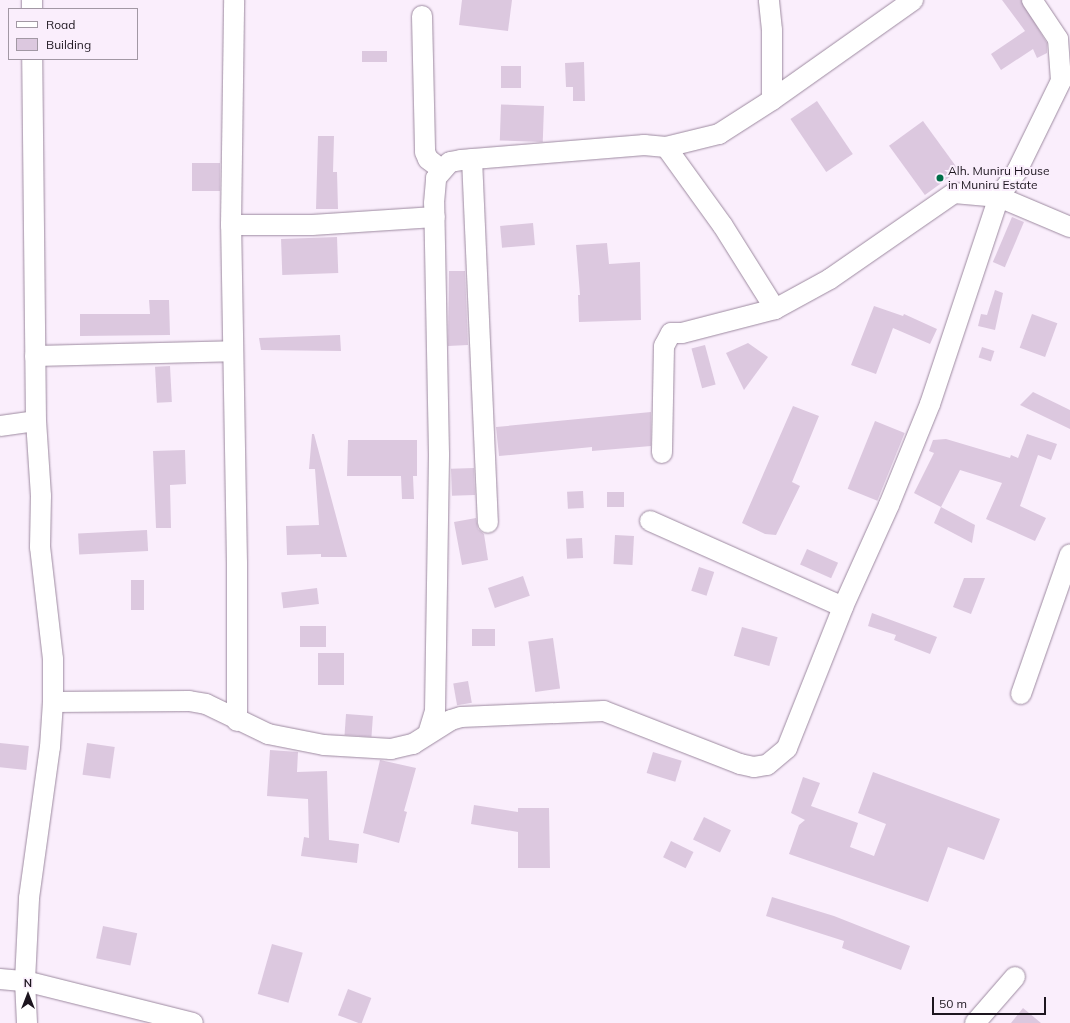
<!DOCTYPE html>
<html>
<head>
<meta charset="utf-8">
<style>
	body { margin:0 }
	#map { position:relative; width:1070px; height:1023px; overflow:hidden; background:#faeefc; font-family:Mulish,sans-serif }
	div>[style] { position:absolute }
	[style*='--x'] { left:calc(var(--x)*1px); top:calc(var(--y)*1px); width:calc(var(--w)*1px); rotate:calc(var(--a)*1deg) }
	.building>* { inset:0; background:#dcc8df; transform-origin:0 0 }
	.roads { filter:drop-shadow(0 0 1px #9d8aa0) drop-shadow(0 0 1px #9d8aa0) }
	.minor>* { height:20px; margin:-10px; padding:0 10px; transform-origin:10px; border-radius:10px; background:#fff }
	.dots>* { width:11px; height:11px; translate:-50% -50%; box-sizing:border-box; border:2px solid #faeefc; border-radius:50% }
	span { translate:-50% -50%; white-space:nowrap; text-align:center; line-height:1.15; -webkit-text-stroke:4px #faeefc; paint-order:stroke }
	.poi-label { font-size:12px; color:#1d161f }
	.left { translate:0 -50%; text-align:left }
	.legend { position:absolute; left:8px; top:8px; width:130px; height:52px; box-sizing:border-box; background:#faeefc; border:1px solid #a298a4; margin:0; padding:5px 7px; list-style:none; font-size:12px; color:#1d161f }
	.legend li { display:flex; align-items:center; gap:8px; height:20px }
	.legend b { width:20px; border:1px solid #a298a4 }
	.north { position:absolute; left:8px; top:975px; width:40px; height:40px; -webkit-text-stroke:3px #faeefc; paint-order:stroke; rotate:0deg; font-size:11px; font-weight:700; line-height:16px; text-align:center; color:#1d161f }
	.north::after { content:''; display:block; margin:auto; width:14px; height:18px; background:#1d161f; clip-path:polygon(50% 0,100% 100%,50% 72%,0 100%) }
	.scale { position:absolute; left:932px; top:997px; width:114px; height:18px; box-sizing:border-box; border:2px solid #1d161f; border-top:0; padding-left:5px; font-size:12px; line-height:14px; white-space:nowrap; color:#1d161f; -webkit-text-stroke:3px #faeefc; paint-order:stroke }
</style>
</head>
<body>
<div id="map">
	<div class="building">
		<i style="clip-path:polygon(462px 0,512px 0,508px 31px,459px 25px)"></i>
		<i style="clip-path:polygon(1002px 0,1021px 0,1047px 43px,1047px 53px,1037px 58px,1033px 49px,1001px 70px,991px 54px,1025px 31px)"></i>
		<i style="left:387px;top:51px;width:11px;height:25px;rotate:90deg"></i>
		<i style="clip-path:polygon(584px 62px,585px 101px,573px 101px,573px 87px,566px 87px,565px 63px)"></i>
		<i style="left:501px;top:66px;width:20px;height:22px"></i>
		<i style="left:817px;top:101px;width:64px;height:32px;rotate:56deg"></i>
		<i style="left:544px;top:106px;width:36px;height:43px;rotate:92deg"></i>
		<i style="left:923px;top:121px;width:61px;height:42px;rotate:54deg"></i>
		<i style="clip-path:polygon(318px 136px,334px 136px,333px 172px,337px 172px,338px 209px,316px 209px)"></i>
		<i style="left:220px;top:163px;width:28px;height:28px;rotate:90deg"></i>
		<i style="left:1012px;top:217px;width:13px;height:49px;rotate:23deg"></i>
		<i style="left:533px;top:223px;width:22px;height:33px;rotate:85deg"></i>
		<i style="left:337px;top:237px;width:36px;height:56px;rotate:88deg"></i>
		<i style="clip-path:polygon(607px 243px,609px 264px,640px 262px,641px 320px,579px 322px,578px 295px,580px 295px,576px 245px)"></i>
		<i style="clip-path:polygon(449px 271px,465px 271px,468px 345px,448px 346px)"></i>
		<i style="clip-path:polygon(995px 290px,1003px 293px,995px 330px,978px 326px,981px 314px,987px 315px)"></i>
		<i style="clip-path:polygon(149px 300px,169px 300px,170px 335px,80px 336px,80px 314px,150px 314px)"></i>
		<i style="clip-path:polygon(874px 306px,903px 316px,904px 314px,937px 329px,930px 344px,893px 328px,876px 374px,851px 365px)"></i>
		<i style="left:1032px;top:314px;width:27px;height:36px;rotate:20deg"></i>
		<i style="clip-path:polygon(340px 335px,341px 351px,261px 350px,259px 338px)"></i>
		<i style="clip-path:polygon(748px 343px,768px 357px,744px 390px,726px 353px)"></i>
		<i style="left:705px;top:345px;width:41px;height:14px;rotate:75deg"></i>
		<i style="left:982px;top:347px;width:13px;height:11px;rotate:18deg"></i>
		<i style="left:170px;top:366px;width:36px;height:15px;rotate:87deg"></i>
		<i style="clip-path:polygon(1033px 392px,1070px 410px,1070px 429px,1020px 405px)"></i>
		<i style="clip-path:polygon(793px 406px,819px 416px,792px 482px,800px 486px,776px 535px,765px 534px,742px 523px)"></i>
		<i style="clip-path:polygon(651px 412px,651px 446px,592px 451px,592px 447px,499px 456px,496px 427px)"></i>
		<i style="left:875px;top:421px;width:32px;height:73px;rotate:22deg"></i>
		<i style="clip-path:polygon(312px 434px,314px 434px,347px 557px,321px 557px,321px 554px,287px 555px,286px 526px,319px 525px,315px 469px,309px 469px)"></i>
		<i style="clip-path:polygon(1027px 434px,1057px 444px,1051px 460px,1038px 455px,1020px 506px,1046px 518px,1035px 541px,986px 519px,1002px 483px,960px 470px,941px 507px,914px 493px,934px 453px,929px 451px,933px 440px,946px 439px,1010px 458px,1011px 455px,1018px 458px)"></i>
		<i style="clip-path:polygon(348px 440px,417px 440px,417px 476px,413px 476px,414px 499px,402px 499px,401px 476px,347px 476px)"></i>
		<i style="clip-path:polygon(185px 450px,186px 484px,170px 485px,171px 528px,156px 528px,153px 451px)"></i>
		<i style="left:474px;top:468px;width:27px;height:23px;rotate:88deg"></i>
		<i style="left:583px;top:491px;width:17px;height:16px;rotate:87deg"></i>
		<i style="left:624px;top:492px;width:15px;height:17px;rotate:90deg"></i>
		<i style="clip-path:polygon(941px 507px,975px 525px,972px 543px,934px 523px)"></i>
		<i style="clip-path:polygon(476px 518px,478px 529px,484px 534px,488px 560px,462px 565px,454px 522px)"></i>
		<i style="left:147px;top:530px;width:21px;height:69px;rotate:87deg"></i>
		<i style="left:615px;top:535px;width:19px;height:29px;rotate:3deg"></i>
		<i style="left:582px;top:538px;width:20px;height:16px;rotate:87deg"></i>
		<i style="left:807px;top:549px;width:34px;height:17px;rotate:24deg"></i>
		<i style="left:699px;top:567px;width:16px;height:25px;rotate:18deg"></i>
		<i style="left:523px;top:576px;width:21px;height:37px;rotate:71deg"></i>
		<i style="clip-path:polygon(964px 578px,985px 578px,971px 614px,953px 607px)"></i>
		<i style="left:131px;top:580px;width:13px;height:30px"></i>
		<i style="left:317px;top:588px;width:16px;height:36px;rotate:83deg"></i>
		<i style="clip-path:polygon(872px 613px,937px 637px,930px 654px,894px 640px,896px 635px,868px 626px)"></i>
		<i style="left:326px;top:626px;width:21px;height:26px;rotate:90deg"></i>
		<i style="left:742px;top:627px;width:37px;height:30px;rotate:16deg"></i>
		<i style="left:472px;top:629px;width:23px;height:17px"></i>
		<i style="left:553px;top:638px;width:51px;height:25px;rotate:82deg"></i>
		<i style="left:318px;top:653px;width:26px;height:32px"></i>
		<i style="left:468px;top:681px;width:22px;height:15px;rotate:80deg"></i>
		<i style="left:346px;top:714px;width:27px;height:21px;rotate:4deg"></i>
		<i style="left:0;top:743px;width:29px;height:24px;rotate:6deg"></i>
		<i style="left:87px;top:743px;width:28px;height:32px;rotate:8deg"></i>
		<i style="clip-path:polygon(270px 750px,298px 752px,297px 772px,327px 771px,329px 840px,359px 844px,357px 863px,301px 856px,304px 837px,309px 838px,308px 799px,267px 796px)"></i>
		<i style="left:653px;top:752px;width:30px;height:22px;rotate:17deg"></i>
		<i style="clip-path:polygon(380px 760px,416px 768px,404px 811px,407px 812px,399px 843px,363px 833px)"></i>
		<i style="clip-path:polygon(873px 772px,1000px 819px,984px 860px,948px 847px,928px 902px,789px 854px,799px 825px,805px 820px,791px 813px,803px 777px,820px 783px,811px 806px,858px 823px,850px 847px,874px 856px,886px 824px,858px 813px)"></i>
		<i style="clip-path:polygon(474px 805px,518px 812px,518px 808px,549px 808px,550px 868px,518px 868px,518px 832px,471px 824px)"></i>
		<i style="left:704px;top:817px;width:30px;height:25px;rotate:26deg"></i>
		<i style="left:671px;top:841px;width:25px;height:18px;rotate:26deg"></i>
		<i style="clip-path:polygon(772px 897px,834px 916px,910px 946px,901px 970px,842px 948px,844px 941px,766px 916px)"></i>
		<i style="left:103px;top:926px;width:35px;height:33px;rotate:12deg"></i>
		<i style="left:272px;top:944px;width:32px;height:52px;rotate:16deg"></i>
		<i style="left:348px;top:989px;width:25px;height:28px;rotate:21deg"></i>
		<i style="clip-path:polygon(1023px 1008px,1041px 1023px,1011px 1023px)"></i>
	</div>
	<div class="roads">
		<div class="minor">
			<i style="--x:32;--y:0;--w:9;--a:90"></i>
			<i style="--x:1032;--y:0;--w:47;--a:56.3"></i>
			<i style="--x:1058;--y:39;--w:42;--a:85.9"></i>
			<i style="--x:1061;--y:81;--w:100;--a:116.1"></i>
			<i style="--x:1017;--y:171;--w:32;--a:125"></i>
			<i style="--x:999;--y:197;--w:77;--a:22.9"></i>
			<i style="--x:422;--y:16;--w:136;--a:88.7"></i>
			<i style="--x:425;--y:152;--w:8;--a:67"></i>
			<i style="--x:428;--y:159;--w:16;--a:38"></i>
			<i style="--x:772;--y:100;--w:173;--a:-35.3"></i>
			<i style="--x:666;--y:147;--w:97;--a:54.2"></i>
			<i style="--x:723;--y:226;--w:98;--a:57.9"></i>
			<i style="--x:472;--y:159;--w:364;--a:87.5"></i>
			<i style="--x:231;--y:225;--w:225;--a:-89.2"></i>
			<i style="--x:35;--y:356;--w:198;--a:-1.4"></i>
			<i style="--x:0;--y:426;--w:36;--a:-8"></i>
			<i style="--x:650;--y:521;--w:211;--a:24"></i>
			<i style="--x:1021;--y:694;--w:148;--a:-70.7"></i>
			<i style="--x:53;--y:702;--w:136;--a:-0.4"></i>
			<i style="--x:189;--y:701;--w:17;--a:10"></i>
			<i style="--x:206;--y:704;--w:69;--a:25.8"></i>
			<i style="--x:268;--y:734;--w:57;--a:11.1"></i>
			<i style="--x:324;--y:745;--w:67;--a:3.4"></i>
			<i style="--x:391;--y:749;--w:23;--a:-13"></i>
			<i style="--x:413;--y:744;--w:45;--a:-32.3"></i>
			<i style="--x:451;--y:720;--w:10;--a:-17"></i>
			<i style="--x:461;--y:717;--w:143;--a:-2.4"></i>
			<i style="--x:604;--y:711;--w:146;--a:21.3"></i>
			<i style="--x:740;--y:764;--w:14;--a:12"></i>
			<i style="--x:754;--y:767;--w:13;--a:-9"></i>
			<i style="--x:767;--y:765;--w:26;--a:-40"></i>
			<i style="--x:787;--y:748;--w:152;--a:-68.3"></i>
			<i style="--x:843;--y:607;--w:112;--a:-65.7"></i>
			<i style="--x:889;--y:505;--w:109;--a:-67.9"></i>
			<i style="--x:930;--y:404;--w:218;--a:-71.6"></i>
			<i style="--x:999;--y:197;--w:45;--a:-174.9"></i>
			<i style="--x:954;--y:193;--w:151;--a:145.3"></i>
			<i style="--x:830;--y:279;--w:63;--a:151.4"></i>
			<i style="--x:775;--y:309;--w:96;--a:165.5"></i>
			<i style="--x:682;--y:333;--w:11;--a:180"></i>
			<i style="--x:671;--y:333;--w:15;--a:118"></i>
			<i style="--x:664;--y:346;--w:107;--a:91.1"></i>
			<i style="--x:237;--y:721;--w:158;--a:-90"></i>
			<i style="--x:237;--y:563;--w:338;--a:-91"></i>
			<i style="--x:231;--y:225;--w:81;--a:0"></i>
			<i style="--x:312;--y:225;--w:123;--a:-3.7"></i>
			<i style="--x:428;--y:734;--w:24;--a:-73"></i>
			<i style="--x:435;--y:711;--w:257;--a:-89.1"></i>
			<i style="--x:439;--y:454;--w:251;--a:-91.1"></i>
			<i style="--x:434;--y:203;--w:25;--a:-85"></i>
			<i style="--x:436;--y:178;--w:21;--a:-49"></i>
			<i style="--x:450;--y:162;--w:11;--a:-10"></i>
			<i style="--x:461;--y:160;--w:184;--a:-4.7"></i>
			<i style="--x:644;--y:145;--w:22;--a:5"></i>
			<i style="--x:666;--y:147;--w:55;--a:-13.8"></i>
			<i style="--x:719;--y:134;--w:63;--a:-32.7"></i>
			<i style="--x:772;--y:100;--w:70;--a:-90"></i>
			<i style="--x:772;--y:30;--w:30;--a:-96"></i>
			<i style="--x:0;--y:979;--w:25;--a:5"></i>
			<i style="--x:25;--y:981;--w:173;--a:14"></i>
			<i style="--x:27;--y:1023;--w:42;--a:-92.7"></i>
			<i style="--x:25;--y:981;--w:83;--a:-87.2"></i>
			<i style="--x:29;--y:898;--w:152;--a:-82.1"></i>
			<i style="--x:50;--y:747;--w:45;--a:-86.2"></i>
			<i style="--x:53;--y:702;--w:43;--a:-90"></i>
			<i style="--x:53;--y:659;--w:113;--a:-96.6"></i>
			<i style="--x:40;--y:547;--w:51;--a:-88.9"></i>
			<i style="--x:41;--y:496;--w:75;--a:-93.8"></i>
			<i style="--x:36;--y:421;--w:362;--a:-90.6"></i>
			<i style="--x:975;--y:1023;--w:61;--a:-49"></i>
		</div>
	</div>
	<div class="dots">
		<i style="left:940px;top:178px;background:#006f48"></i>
	</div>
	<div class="poi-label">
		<span class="left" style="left:948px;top:178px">Alh. Muniru House<br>in Muniru Estate</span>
	</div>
	<ul class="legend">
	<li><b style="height:5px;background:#fff"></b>Road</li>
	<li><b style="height:11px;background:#dcc8df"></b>Building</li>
	</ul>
	<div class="north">N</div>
	<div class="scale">50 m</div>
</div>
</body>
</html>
